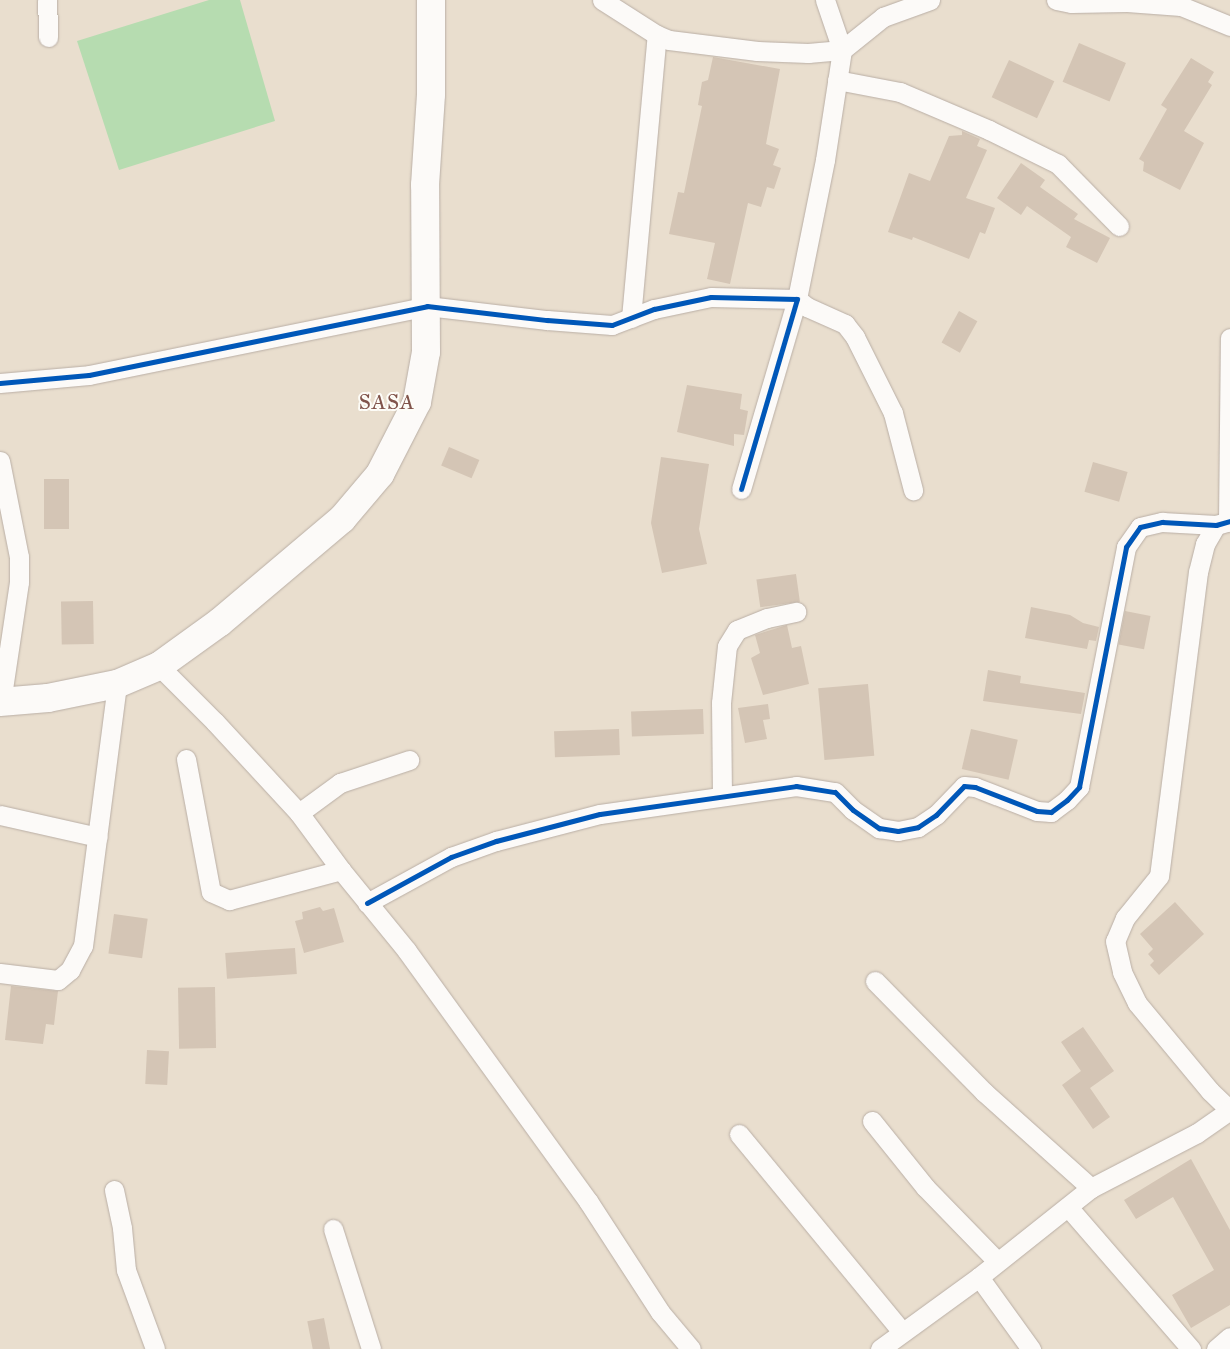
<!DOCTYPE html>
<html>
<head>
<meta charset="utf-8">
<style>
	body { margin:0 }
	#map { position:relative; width:1230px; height:1349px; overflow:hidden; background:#e9dece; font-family:"IM FELL Great Primer",serif }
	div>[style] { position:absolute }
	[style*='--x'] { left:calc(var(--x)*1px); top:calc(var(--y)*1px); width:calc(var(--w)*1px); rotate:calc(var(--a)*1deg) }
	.green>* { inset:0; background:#b6dcb0 }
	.building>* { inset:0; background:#d4c5b5; transform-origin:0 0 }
	.roads { filter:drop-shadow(0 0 1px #b9aea5) drop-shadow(0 0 1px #b9aea5) }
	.street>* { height:19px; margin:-9.5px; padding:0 9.5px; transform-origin:9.5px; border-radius:9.5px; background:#fcfaf8 }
	.secondary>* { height:28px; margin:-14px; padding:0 14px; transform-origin:14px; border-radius:14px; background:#fcfaf8 }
	.cycleway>* { height:5px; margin:-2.5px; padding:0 2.5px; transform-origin:2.5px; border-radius:2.5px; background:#0057b8 }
	span { translate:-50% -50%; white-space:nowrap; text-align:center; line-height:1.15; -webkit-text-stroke:4px #fdfcf7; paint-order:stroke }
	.quarter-label { font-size:21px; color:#81544b; letter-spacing:1px }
</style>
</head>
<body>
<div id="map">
	<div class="green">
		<i style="clip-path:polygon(209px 0,240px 0,275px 121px,119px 170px,77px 41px)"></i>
	</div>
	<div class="building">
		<i style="left:1079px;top:43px;width:51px;height:42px;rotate:23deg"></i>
		<i style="clip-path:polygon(713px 57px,780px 69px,766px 144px,779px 149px,773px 165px,781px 168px,774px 189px,767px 187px,761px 207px,748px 203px,730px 284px,707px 279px,715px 243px,669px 234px,678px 192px,684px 193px,702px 106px,698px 105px,702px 82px,708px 80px)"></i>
		<i style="clip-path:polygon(1191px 58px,1214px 72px,1208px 82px,1212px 85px,1184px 131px,1204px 143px,1180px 190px,1143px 171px,1144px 162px,1139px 159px,1167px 109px,1161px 105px)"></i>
		<i style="left:1009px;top:60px;width:50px;height:41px;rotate:25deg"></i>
		<i style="clip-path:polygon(962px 131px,980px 139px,977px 146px,987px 150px,966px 198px,995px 208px,985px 234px,980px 232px,969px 259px,913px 237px,912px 240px,888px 232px,909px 173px,930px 181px,949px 136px,962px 135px)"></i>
		<i style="clip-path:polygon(1021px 163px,1045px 180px,1040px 187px,1078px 214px,1074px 219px,1110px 238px,1097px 263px,1066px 247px,1071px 237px,1027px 206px,1021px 215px,997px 198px)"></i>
		<i style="left:959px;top:311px;width:21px;height:36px;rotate:29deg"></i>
		<i style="clip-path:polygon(687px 385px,742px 394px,740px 409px,748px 411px,744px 435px,734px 434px,734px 446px,677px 432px)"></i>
		<i style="left:449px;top:447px;width:33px;height:20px;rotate:23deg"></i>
		<i style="clip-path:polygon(661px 457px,709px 464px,699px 529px,707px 564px,662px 573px,651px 523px)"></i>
		<i style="left:1093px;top:462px;width:36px;height:31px;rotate:16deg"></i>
		<i style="left:69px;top:479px;width:50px;height:25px;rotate:90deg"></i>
		<i style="left:796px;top:574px;width:28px;height:40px;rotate:82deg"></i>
		<i style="left:93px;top:601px;width:43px;height:32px;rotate:89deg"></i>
		<i style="clip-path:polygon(1031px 607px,1070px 615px,1083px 623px,1099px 627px,1096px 641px,1089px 640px,1087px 649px,1025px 638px)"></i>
		<i style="left:1125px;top:611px;width:26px;height:34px;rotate:11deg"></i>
		<i style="clip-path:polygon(787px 625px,792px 648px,801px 646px,809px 684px,763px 695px,751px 658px,760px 653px,755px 635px)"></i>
		<i style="clip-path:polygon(988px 670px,1021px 676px,1020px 683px,1085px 693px,1081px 714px,983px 701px)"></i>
		<i style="left:868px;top:684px;width:72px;height:50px;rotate:85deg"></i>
		<i style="clip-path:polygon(768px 704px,770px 719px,763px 720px,767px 739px,745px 743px,738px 708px)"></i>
		<i style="left:703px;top:709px;width:25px;height:72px;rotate:88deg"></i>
		<i style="left:619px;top:729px;width:26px;height:65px;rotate:88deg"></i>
		<i style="left:971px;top:729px;width:48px;height:41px;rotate:13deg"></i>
		<i style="clip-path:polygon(1175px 902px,1204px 934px,1159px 975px,1150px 965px,1154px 961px,1148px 954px,1153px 949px,1140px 934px)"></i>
		<i style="clip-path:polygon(320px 907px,323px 911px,334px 908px,344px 942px,304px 953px,295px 921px,303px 919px,302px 912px)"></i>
		<i style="left:114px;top:914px;width:34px;height:40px;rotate:8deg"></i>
		<i style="left:295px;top:948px;width:26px;height:70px;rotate:86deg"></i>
		<i style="clip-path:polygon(11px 986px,58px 991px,54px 1025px,46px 1024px,43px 1044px,5px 1040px)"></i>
		<i style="left:215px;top:987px;width:61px;height:37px;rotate:89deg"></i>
		<i style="clip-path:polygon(1083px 1027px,1114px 1071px,1090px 1088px,1110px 1117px,1093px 1129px,1062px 1085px,1081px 1071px,1061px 1042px)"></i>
		<i style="left:147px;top:1050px;width:22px;height:34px;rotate:3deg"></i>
		<i style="clip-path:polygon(1191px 1159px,1230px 1230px,1230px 1305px,1191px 1328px,1172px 1295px,1214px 1270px,1173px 1197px,1136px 1219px,1124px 1200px)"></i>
		<i style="left:324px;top:1318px;width:32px;height:17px;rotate:79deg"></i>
	</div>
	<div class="roads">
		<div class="street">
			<i style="--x:47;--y:0;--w:37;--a:88"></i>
			<i style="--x:602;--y:0;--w:65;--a:32.5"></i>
			<i style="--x:657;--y:35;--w:13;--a:23"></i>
			<i style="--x:669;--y:40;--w:89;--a:7.1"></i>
			<i style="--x:757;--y:51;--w:51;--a:2.2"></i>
			<i style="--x:808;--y:53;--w:34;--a:-5"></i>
			<i style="--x:842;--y:50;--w:53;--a:-38.8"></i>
			<i style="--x:883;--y:17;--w:50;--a:-19.9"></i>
			<i style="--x:825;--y:0;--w:53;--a:71.2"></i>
			<i style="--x:842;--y:50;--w:111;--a:98.8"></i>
			<i style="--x:825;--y:160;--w:142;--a:101.4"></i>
			<i style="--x:797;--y:299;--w:13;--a:39"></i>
			<i style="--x:807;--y:307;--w:42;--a:24.1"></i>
			<i style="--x:845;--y:324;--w:16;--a:52"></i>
			<i style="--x:855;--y:337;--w:85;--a:63.4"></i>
			<i style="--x:893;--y:413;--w:80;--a:75.4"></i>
			<i style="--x:1056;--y:0;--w:15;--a:11"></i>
			<i style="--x:1071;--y:3;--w:56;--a:-1"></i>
			<i style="--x:1127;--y:2;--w:54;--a:4.2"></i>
			<i style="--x:1181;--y:6;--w:53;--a:22.2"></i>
			<i style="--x:837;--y:80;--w:64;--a:10.8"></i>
			<i style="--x:900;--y:92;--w:97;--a:23.1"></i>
			<i style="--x:989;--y:130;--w:77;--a:26.2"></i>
			<i style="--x:1058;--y:164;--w:87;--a:45.5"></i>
			<i style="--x:631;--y:318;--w:284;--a:-84.8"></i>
			<i style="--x:0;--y:383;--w:89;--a:-5.1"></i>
			<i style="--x:89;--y:375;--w:345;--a:-11.5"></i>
			<i style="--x:427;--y:306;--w:121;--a:6.7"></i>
			<i style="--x:547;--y:320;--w:65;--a:4.4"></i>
			<i style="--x:612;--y:325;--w:45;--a:-20.9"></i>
			<i style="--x:654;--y:309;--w:58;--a:-11.9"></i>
			<i style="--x:711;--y:297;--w:86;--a:1.3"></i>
			<i style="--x:797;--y:299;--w:198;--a:106.4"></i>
			<i style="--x:0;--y:461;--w:98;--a:78.8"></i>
			<i style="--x:19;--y:557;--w:25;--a:90"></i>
			<i style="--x:19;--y:582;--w:121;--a:98.5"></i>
			<i style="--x:1228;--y:522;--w:184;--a:-89.4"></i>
			<i style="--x:1216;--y:525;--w:22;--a:120"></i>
			<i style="--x:1205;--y:544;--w:29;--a:104"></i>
			<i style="--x:1198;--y:572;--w:306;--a:97.3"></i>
			<i style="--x:1159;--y:876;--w:54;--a:129"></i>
			<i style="--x:1125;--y:918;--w:25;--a:113"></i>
			<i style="--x:1115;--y:941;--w:32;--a:77"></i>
			<i style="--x:1122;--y:972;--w:34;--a:64"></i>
			<i style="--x:1137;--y:1003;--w:114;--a:50.3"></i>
			<i style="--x:1210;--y:1091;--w:28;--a:44"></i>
			<i style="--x:159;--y:666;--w:79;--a:45"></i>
			<i style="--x:215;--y:722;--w:124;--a:47.3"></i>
			<i style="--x:299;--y:813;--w:71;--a:53.6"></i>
			<i style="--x:341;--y:870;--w:104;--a:50.8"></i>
			<i style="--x:407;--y:951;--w:309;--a:54.1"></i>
			<i style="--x:588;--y:1201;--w:132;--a:57"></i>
			<i style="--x:660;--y:1312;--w:48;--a:50"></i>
			<i style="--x:186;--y:759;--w:135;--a:79.4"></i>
			<i style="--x:211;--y:892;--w:20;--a:24"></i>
			<i style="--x:229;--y:900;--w:116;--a:-15"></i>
			<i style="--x:722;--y:796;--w:93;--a:-90.6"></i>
			<i style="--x:721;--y:703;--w:57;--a:-84"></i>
			<i style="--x:727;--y:646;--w:19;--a:-58"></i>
			<i style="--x:737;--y:630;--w:32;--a:-22"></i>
			<i style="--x:767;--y:618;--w:30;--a:-12"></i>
			<i style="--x:299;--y:813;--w:51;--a:-36.2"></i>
			<i style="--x:340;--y:783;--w:73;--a:-18.4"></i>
			<i style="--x:0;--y:815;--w:100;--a:12.7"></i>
			<i style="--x:367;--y:903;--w:96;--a:-28.7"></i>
			<i style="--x:451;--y:857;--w:48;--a:-19.6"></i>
			<i style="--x:496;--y:841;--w:107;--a:-14.6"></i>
			<i style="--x:600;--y:814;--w:198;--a:-8.1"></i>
			<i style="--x:796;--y:786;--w:39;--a:9"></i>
			<i style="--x:835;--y:792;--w:25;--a:45"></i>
			<i style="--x:853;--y:810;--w:32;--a:35"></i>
			<i style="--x:879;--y:828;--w:19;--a:9"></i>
			<i style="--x:898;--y:831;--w:20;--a:-11"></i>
			<i style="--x:918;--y:827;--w:22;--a:-34"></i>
			<i style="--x:936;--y:815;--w:40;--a:-46"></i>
			<i style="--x:964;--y:786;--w:11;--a:5"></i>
			<i style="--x:975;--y:787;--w:66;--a:21.2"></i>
			<i style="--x:1037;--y:811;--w:14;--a:4"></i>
			<i style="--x:1051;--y:812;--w:20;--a:-37"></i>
			<i style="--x:1067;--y:800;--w:18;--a:-47"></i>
			<i style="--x:1079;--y:787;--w:245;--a:-78.9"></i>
			<i style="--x:1126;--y:547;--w:24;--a:-55"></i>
			<i style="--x:1140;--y:527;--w:23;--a:-13"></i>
			<i style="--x:1162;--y:522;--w:54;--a:3.2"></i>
			<i style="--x:1216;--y:525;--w:15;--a:-16"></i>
			<i style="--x:0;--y:973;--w:58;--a:6.9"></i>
			<i style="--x:58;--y:980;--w:16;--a:-40"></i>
			<i style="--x:70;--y:970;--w:27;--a:-62"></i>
			<i style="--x:83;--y:946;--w:264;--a:-82.6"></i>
			<i style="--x:875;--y:981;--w:156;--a:45.5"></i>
			<i style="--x:984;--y:1092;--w:144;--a:41.9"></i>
			<i style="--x:872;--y:1121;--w:85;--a:51.2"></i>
			<i style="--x:925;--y:1187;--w:103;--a:45.8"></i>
			<i style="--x:739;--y:1134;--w:256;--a:50.5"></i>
			<i style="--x:114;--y:1190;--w:39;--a:78"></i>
			<i style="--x:122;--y:1228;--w:42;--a:84.6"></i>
			<i style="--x:126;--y:1270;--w:84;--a:69.8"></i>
			<i style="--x:1068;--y:1207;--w:188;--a:49.1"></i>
			<i style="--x:333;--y:1229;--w:126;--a:72.4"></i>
			<i style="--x:979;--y:1277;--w:89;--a:54.2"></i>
			<i style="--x:880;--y:1349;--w:122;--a:-36"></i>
			<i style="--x:979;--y:1277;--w:143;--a:-38.5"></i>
			<i style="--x:1091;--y:1188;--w:119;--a:-27.4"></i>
			<i style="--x:1197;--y:1133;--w:40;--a:-34.9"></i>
			<i style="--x:1216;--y:1349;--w:18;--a:-41"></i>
		</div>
		<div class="secondary">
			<i style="--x:0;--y:702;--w:48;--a:-4.8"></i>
			<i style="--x:48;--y:698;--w:70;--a:-11.5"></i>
			<i style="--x:117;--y:684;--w:46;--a:-23.2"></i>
			<i style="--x:159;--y:666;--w:75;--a:-35.8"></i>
			<i style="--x:220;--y:622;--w:160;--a:-40.2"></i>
			<i style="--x:342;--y:519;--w:59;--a:-49.8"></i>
			<i style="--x:380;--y:474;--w:81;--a:-62.8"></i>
			<i style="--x:417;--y:402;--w:51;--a:-79.8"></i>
			<i style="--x:426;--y:352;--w:167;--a:-90.3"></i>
			<i style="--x:425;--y:185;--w:91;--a:-86.2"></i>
			<i style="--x:431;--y:94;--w:94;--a:-90"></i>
		</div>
	</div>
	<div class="cycleway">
		<i style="--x:0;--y:383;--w:89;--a:-5.1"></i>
		<i style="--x:89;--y:375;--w:345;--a:-11.5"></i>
		<i style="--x:427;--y:306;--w:121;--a:6.7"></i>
		<i style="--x:547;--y:320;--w:65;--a:4.4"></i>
		<i style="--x:612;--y:325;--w:45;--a:-20.9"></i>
		<i style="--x:654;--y:309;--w:58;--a:-11.9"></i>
		<i style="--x:711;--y:297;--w:86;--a:1.3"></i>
		<i style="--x:797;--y:299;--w:198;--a:106.4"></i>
		<i style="--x:367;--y:903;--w:96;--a:-28.7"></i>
		<i style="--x:451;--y:857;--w:48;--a:-19.6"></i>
		<i style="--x:496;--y:841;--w:107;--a:-14.6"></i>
		<i style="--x:600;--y:814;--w:198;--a:-8.1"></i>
		<i style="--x:796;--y:786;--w:39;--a:9"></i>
		<i style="--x:835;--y:792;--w:25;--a:45"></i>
		<i style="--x:853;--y:810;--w:32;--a:35"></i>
		<i style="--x:879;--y:828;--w:19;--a:9"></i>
		<i style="--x:898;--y:831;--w:20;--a:-11"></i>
		<i style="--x:918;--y:827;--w:22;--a:-34"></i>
		<i style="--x:936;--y:815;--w:40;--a:-46"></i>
		<i style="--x:964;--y:786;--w:11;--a:5"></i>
		<i style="--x:975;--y:787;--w:66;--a:21.2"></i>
		<i style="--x:1037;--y:811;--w:14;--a:4"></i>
		<i style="--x:1051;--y:812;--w:20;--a:-37"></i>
		<i style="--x:1067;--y:800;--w:18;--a:-47"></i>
		<i style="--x:1079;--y:787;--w:245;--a:-78.9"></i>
		<i style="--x:1126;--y:547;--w:24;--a:-55"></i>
		<i style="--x:1140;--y:527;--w:23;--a:-13"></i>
		<i style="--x:1162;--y:522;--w:54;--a:3.2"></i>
		<i style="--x:1216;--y:525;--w:15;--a:-16"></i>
	</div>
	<div class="quarter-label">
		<span style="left:387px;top:402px">SASA</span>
	</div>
</div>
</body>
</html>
